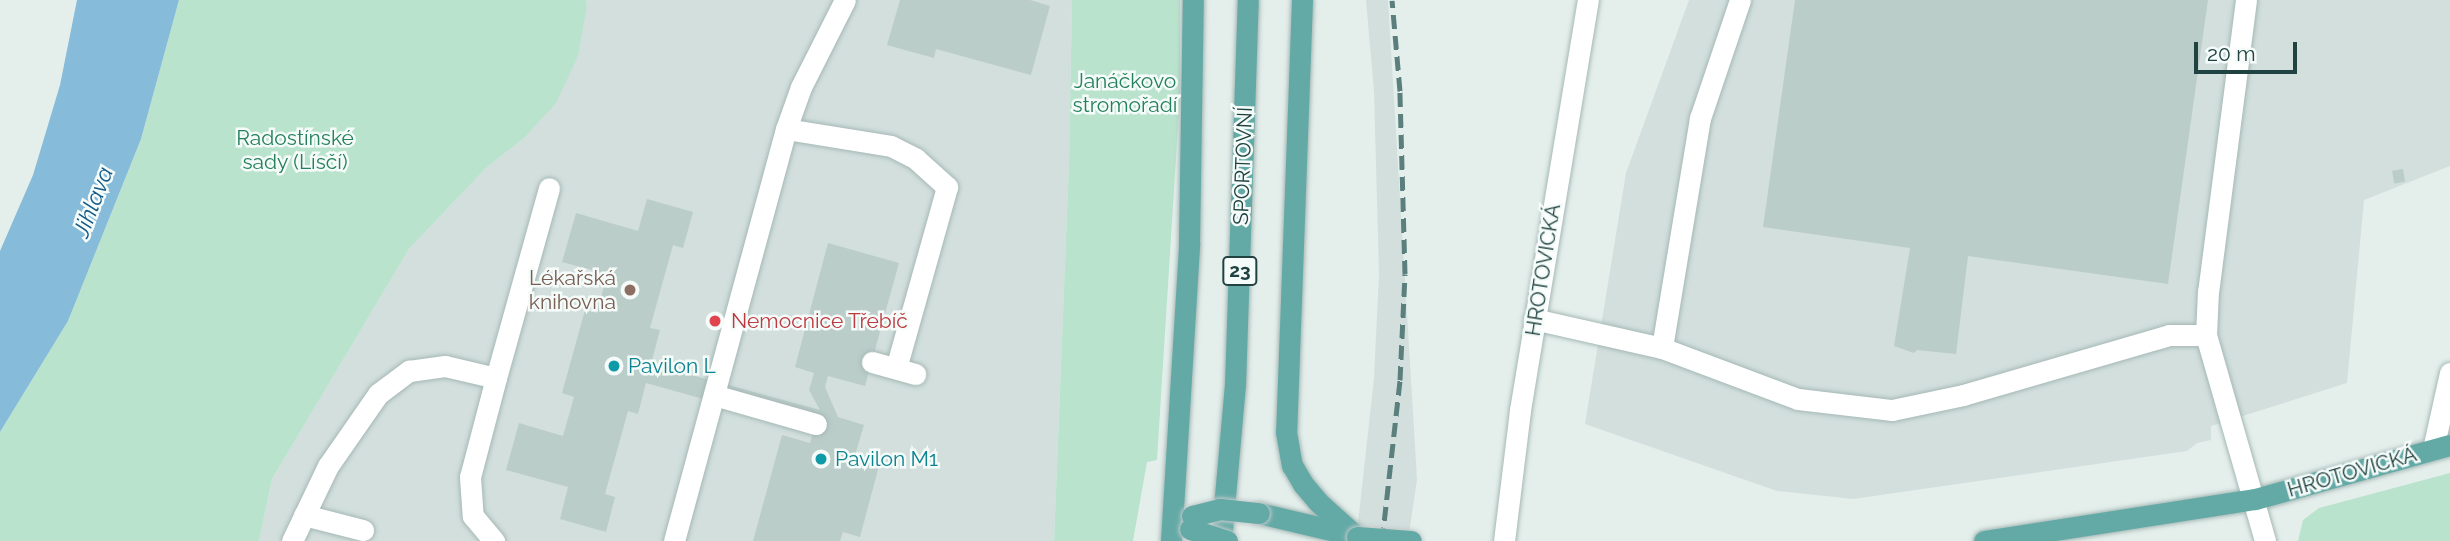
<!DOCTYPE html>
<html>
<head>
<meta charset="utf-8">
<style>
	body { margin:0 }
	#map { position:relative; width:2450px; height:541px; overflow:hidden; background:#e4efec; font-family:Raleway,sans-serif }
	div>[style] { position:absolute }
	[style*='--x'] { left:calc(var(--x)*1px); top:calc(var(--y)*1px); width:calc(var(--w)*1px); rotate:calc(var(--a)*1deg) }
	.built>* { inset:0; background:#d2dfdd }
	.green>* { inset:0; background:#bae3ce }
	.water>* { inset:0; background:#86bbda }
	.building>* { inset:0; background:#bbcdc9; transform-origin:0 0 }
	.roads { filter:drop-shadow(0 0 2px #a5b8b5) drop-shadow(0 0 2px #a5b8b5) }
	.minor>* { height:21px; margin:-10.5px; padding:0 10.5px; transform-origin:10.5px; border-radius:10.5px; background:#fff }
	.major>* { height:21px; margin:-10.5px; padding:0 10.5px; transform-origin:10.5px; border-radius:10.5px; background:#63aaa7 }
	.rail>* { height:5px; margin-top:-2.5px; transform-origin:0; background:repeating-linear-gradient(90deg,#5b7f7d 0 14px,transparent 0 21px) }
	.bridges { filter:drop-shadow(0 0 2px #c1caca) drop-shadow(0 0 2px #c1caca) }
	.major-bridge>* { height:21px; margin:-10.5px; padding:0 10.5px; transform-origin:10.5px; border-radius:10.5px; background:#63aaa7 }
	.dots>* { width:19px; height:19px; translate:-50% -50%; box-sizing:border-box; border:4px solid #f5fbf9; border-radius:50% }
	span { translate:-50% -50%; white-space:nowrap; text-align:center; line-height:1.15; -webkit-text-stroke:5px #f5fbf9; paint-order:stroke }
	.shield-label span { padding:2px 5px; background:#f5fbf9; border:2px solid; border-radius:5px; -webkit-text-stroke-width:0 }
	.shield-label { font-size:19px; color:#204341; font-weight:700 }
	.park-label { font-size:21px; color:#25805c }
	.street-label { font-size:21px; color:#204341 }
	.education-label { font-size:21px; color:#785e54 }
	.right { translate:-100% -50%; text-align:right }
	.health-label { font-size:21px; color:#be3a42 }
	.left { translate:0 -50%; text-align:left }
	.culture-label { font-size:21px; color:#0d838f }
	.water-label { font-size:23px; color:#125b88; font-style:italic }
	.scale { position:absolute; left:2194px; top:42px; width:103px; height:32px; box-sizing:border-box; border:4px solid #204341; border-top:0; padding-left:9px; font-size:21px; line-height:24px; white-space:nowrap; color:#204341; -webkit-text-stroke:5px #f5fbf9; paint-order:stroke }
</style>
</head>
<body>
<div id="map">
	<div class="built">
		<i style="clip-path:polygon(586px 0,1072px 0,1069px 163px,1054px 541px,259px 541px,272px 479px,409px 249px,486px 168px,524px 138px,587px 5px)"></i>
		<i style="clip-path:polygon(1366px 0,1388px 0,1417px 479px,1408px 541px,1356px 541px,1374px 378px,1379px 274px,1374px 92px)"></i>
		<i style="clip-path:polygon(1689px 0,2450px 0,2450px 166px,2364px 200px,2347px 383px,2211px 426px,2211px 440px,2197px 443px,2187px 451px,1853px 499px,1777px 491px,1585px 424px,1626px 173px)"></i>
	</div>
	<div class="green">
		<i style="clip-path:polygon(179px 0,586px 0,587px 5px,578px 56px,556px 103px,524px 138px,486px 168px,409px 249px,272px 479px,259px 541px,0 541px,0 432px,68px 321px,141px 139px)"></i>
		<i style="clip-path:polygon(1072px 0,1180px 0,1180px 95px,1157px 460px,1147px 462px,1133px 541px,1054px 541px,1069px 163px)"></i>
		<i style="clip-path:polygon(2450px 473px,2450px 541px,2298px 541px,2303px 520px,2319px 508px)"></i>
	</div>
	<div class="water">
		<i style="clip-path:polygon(77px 0,179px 0,141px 139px,68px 321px,0 432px,0 251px,33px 175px,60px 85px)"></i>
	</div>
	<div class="building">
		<i style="clip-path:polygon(900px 0,1030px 0,1050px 6px,1031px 75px,936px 49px,934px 58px,887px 45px)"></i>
		<i style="clip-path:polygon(1795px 0,2208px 0,2168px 284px,1968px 256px,1956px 354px,1917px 350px,1914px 353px,1894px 346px,1910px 248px,1763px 227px)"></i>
		<i style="left:2403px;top:169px;width:13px;height:11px;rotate:81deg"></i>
		<i style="clip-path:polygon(647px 199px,693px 212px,683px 248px,673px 245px,650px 328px,660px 330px,651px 364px,820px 410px,809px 390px,814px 373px,795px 367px,828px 243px,899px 263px,865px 386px,828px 376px,825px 387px,838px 417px,864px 425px,855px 455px,880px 462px,860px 537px,843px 532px,840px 541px,753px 541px,782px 435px,810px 443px,814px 430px,646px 383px,638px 414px,628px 411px,605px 494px,615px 497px,606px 532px,560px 519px,568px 487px,506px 470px,519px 423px,563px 436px,574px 397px,562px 393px,585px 310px,597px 313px,607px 274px,562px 262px,576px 213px,638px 231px)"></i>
	</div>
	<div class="roads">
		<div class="minor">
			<i style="--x:1740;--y:0;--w:125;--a:108.7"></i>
			<i style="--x:1700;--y:118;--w:233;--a:99.4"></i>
			<i style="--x:1662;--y:348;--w:145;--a:20.6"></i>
			<i style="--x:1798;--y:399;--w:95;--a:6.7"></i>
			<i style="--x:1892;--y:410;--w:73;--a:-11.9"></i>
			<i style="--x:1963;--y:395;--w:215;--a:-16.2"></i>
			<i style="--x:2169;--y:335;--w:37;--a:0"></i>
			<i style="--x:2246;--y:0;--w:293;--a:97.4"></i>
			<i style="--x:2208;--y:291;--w:44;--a:92.6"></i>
			<i style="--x:2206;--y:335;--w:214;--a:74"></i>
			<i style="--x:786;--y:129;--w:45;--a:-70.3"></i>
			<i style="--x:801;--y:87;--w:97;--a:-63.2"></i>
			<i style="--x:1534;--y:319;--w:131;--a:12.8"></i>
			<i style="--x:872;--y:362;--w:45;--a:15.6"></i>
			<i style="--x:496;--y:378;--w:197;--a:-74.4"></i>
			<i style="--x:714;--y:395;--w:106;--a:15.9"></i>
			<i style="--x:2433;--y:449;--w:78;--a:-77.4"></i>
			<i style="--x:304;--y:515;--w:61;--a:14.3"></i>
			<i style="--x:292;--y:541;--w:83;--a:-64.4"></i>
			<i style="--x:328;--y:466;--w:88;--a:-55.2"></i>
			<i style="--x:378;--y:394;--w:39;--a:-37"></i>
			<i style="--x:409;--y:371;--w:36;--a:-8"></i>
			<i style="--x:445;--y:366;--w:52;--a:13.2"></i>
			<i style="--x:496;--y:378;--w:102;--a:104.7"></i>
			<i style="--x:470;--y:477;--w:39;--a:86"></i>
			<i style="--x:473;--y:516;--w:33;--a:50"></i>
			<i style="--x:674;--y:541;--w:427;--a:-74.8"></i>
			<i style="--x:786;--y:129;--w:106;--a:9.2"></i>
			<i style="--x:891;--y:146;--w:28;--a:27"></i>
			<i style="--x:916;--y:159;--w:42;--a:42.1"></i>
			<i style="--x:947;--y:187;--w:188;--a:105.7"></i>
			<i style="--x:1504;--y:541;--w:132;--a:-83"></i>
			<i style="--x:1520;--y:410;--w:416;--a:-80.6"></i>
		</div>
		<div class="major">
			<i style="--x:1302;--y:0;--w:432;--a:92.1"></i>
			<i style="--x:1286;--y:432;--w:34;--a:80"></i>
			<i style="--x:1292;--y:465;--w:22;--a:60"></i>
			<i style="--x:1303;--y:484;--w:23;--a:50"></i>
			<i style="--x:1318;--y:502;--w:52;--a:41.9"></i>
			<i style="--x:1259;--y:513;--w:91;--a:13.3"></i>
			<i style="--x:1171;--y:541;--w:299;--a:-86.5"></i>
			<i style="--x:1189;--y:243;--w:243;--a:-89.1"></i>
			<i style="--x:1221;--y:541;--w:157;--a:-84.9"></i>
			<i style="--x:1235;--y:385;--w:385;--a:-88.1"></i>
			<i style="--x:1984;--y:541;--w:274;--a:-8.8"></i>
			<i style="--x:2255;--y:499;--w:202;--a:-15.5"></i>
		</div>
	</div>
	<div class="rail">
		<i style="--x:1382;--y:541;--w:162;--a:-83.6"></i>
		<i style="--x:1400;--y:380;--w:106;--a:-87.3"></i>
		<i style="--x:1405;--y:274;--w:183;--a:-91.6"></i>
		<i style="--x:1400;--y:91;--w:91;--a:-95"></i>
	</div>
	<div class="bridges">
		<div class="major-bridge">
			<i style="--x:1192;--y:516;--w:29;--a:-14"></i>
			<i style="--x:1220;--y:509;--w:39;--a:6"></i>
			<i style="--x:1190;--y:529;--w:39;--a:18"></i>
			<i style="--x:1357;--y:537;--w:54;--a:4.2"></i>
		</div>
	</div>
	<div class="dots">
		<i style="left:630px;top:290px;background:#8d6e63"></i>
		<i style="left:715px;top:321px;background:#e0444e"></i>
		<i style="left:614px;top:366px;background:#0f9aa8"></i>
		<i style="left:821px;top:459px;background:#0f9aa8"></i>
	</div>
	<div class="shield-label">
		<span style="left:1240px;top:271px">23</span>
	</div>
	<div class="park-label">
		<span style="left:1125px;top:93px">Janáčkovo<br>stromořadí</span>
		<span style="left:295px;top:150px">Radostínské<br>sady (Lísčí)</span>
	</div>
	<div class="street-label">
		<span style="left:1243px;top:166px;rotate:-88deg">SPORTOVNÍ</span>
		<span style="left:1543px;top:270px;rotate:-81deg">HROTOVICKÁ</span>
		<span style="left:2352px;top:472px;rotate:-16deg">HROTOVICKÁ</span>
	</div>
	<div class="education-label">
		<span class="right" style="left:616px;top:290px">Lékařská<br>knihovna</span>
	</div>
	<div class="health-label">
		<span class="left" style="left:731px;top:321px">Nemocnice Třebíč</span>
	</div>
	<div class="culture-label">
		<span class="left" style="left:628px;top:366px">Pavilon L</span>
		<span class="left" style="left:835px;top:459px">Pavilon M1</span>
	</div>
	<div class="water-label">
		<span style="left:93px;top:202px;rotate:-69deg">Jihlava</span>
	</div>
	<div class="scale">20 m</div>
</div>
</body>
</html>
